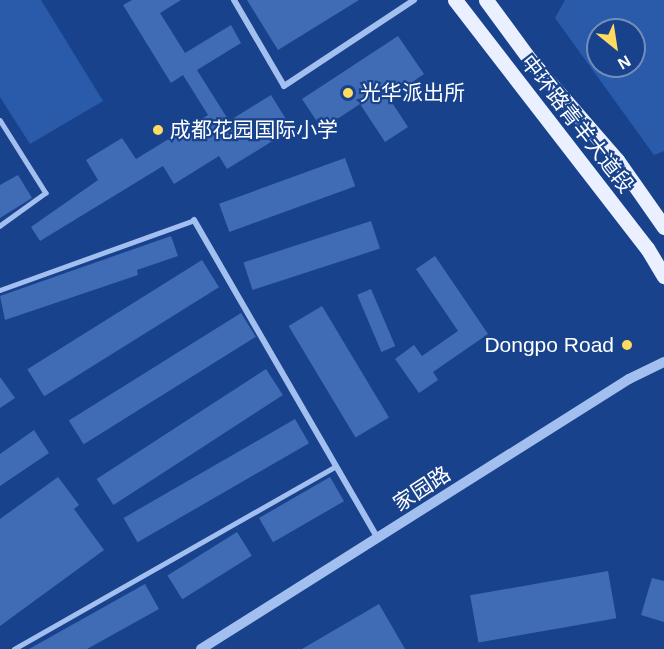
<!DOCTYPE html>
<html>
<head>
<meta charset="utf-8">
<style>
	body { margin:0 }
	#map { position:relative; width:664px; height:649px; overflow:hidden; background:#18428c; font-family:Helvetica,"Noto Sans SC",sans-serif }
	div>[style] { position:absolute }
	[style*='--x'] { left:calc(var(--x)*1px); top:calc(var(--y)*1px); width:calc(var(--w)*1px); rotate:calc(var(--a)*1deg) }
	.green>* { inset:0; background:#2a5baa }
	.building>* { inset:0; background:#406cb5; transform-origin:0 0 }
	.service>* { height:4.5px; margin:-2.25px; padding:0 2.25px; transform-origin:2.25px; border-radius:2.25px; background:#a2bfef }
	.minor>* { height:6px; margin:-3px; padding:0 3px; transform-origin:3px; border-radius:3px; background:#a2bfef }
	.tertiary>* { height:10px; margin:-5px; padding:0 5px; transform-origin:5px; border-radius:5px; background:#a2bfef }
	.primary>* { height:15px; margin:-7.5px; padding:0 7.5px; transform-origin:7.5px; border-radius:7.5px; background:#eaf0ff }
	.dots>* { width:16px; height:16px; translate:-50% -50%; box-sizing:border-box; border:3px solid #18428c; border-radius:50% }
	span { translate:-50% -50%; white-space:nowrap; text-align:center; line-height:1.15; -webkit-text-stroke:4.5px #18428c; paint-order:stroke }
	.poi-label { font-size:21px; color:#fff }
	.left { translate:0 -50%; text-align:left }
	.right { translate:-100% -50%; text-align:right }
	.street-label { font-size:21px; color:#fff }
	.north { position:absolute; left:586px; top:18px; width:60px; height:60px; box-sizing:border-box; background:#18428c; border:2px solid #748eba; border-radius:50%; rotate:150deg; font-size:16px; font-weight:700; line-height:24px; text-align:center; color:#fff }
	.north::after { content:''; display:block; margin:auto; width:21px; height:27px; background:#ffdc60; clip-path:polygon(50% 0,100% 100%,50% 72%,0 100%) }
</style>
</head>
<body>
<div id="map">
	<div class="green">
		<i style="clip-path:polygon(0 0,41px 0,103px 101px,30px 144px,0 97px)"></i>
		<i style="clip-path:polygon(evenodd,565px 0,664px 0,664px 151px,654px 155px,555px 18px,565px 0,598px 30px,634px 30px,634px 66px,598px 66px,598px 30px)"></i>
	</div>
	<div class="building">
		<i style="clip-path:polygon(132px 0,181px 0,160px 13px,185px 53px,231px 25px,241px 43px,197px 70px,229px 121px,271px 95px,292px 129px,227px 169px,219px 156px,174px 184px,163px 166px,40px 241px,31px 227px,98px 180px,86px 160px,122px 138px,136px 159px,208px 115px,183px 75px,171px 83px,123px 5px)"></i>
		<i style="clip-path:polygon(247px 0,359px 0,278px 50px)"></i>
		<i style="clip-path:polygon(398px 36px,424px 74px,389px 98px,408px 127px,385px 142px,360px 104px,322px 129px,302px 99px)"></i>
		<i style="left:345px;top:158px;width:30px;height:134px;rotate:70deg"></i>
		<i style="clip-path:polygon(18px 175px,32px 198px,0 218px,0 185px)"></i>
		<i style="left:371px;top:221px;width:29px;height:134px;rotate:72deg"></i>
		<i style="clip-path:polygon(171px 236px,178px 256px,137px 270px,138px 275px,5px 320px,0 296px)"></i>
		<i style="clip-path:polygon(435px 256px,488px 334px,433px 372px,438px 380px,419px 393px,395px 359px,414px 345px,422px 356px,458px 331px,416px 269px)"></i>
		<i style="left:202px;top:260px;width:32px;height:206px;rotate:58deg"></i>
		<i style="left:371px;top:289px;width:62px;height:15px;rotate:67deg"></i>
		<i style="left:322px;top:306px;width:130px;height:39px;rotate:59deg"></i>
		<i style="left:241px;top:313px;width:28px;height:203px;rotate:58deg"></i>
		<i style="left:266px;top:369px;width:31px;height:202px;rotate:57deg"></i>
		<i style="clip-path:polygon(0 377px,15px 398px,0 408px)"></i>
		<i style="left:295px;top:419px;width:28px;height:198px;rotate:60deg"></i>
		<i style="clip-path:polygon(34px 430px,49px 453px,0 486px,0 454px)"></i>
		<i style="clip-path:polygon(58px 477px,79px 505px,74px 509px,104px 550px,0 626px,0 519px)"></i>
		<i style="left:330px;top:477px;width:28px;height:82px;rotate:60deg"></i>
		<i style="left:237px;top:532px;width:28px;height:82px;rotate:58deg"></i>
		<i style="left:608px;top:571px;width:48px;height:140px;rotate:80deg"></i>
		<i style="clip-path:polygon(652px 578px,664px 581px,664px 622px,641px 615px)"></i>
		<i style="clip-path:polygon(145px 584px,159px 609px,87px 649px,29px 649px)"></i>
		<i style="clip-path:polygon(379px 604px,405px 649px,302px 649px)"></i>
	</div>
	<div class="service">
		<i style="--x:0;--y:120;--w:86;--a:57.8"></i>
		<i style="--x:46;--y:193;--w:57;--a:144.3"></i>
		<i style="--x:0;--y:290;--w:206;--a:-19.8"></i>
		<i style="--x:14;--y:649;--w:370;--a:-29.6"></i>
	</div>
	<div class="minor">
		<i style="--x:234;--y:0;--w:99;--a:59.8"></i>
		<i style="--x:284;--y:86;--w:156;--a:-33.5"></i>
		<i style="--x:194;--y:220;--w:368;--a:60"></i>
	</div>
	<div class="tertiary">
		<i style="--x:201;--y:649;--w:506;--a:-32.25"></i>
		<i style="--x:629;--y:379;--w:39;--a:-26"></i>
	</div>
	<div class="primary">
		<i style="--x:455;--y:0;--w:314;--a:52.3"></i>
		<i style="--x:647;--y:248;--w:33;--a:59"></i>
		<i style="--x:486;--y:0;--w:74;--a:53.7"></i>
		<i style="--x:530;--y:60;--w:133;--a:49"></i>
		<i style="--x:617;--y:160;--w:82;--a:55"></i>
	</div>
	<div class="dots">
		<i style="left:348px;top:93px;background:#ffdc60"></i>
		<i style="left:158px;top:130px;background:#ffdc60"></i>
		<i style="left:627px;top:345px;background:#ffdc60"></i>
	</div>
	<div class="poi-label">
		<span class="left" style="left:360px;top:93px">光华派出所</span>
		<span class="left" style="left:170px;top:130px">成都花园国际小学</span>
		<span class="right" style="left:614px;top:345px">Dongpo Road</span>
	</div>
	<div class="street-label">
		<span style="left:577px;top:124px;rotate:52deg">中环路青羊大道段</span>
		<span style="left:422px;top:489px;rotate:-33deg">家园路</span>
	</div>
	<div class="north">N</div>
</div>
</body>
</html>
